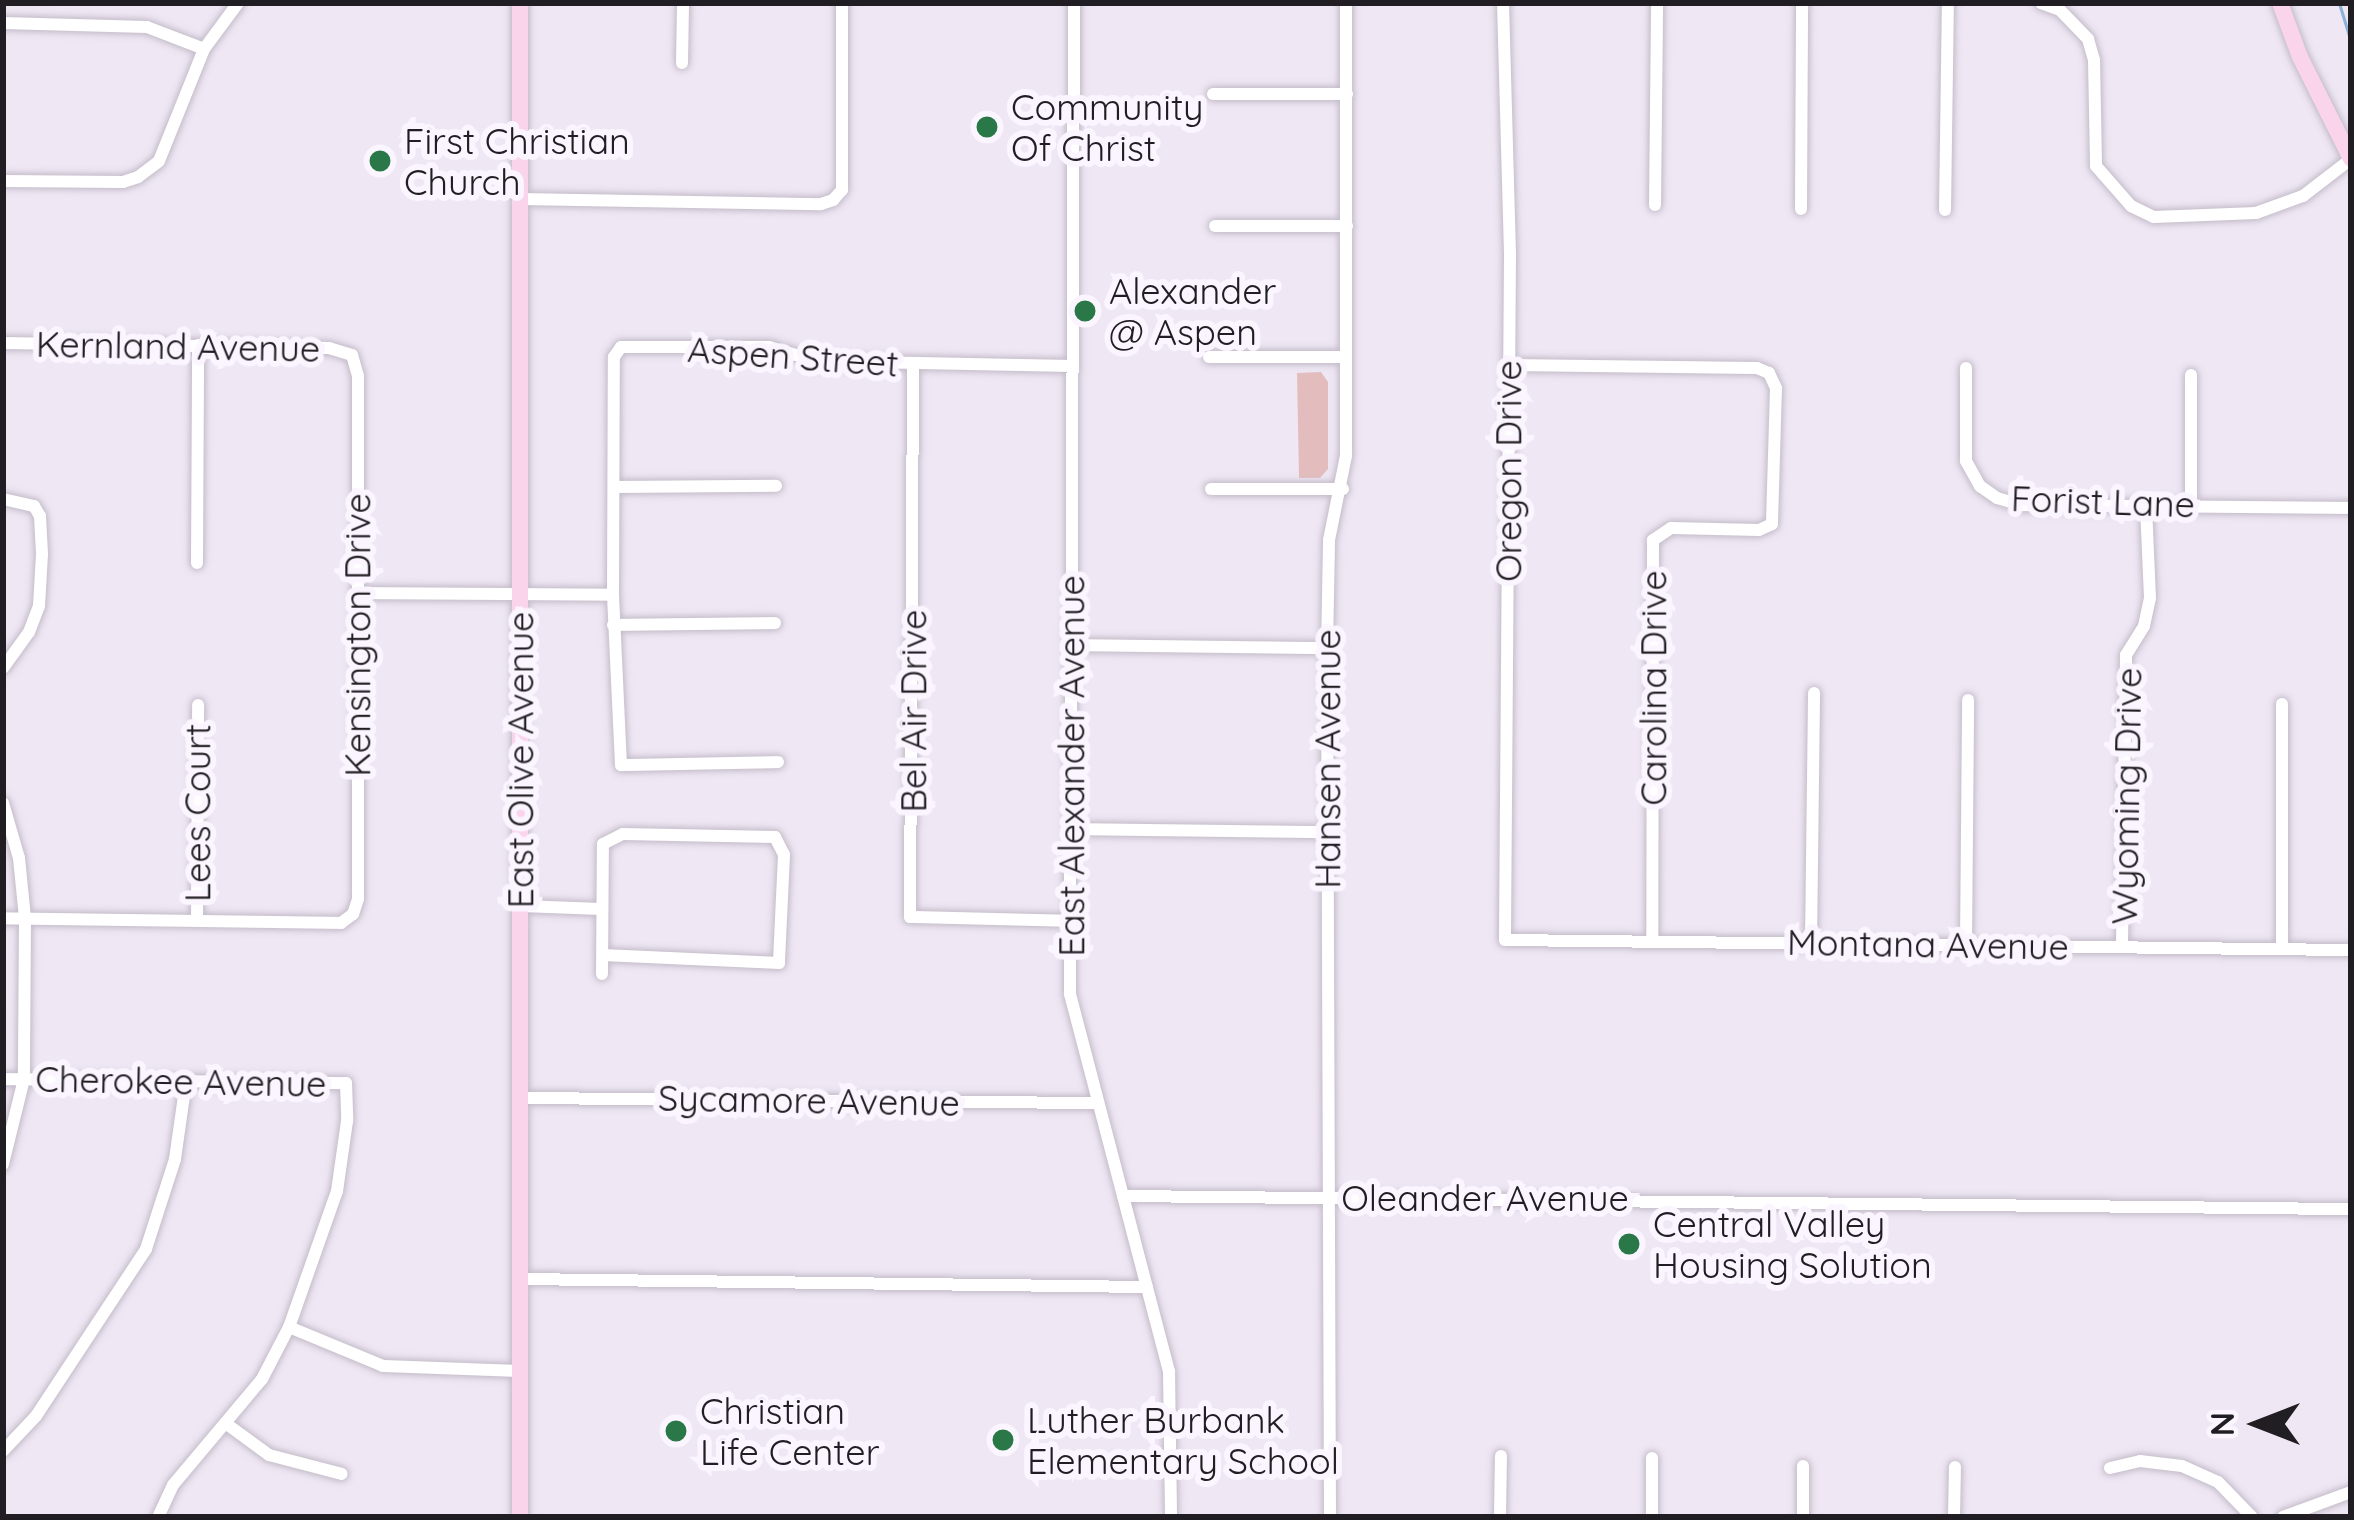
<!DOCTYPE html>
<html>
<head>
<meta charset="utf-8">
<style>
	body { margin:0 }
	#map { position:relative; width:2354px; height:1520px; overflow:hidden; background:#efe7f4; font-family:Quicksand,sans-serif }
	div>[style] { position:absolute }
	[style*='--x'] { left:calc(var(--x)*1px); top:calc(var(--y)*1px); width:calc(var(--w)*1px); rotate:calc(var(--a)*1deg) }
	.green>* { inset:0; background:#e3bdbe }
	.stream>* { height:3px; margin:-1.5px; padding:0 1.5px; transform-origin:1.5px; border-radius:1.5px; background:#8ab1d9 }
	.roads { filter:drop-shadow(0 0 3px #c4bcc9) drop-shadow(0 0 3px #c4bcc9) }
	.street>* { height:12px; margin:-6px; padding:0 6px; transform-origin:6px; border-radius:6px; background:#fff }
	.secondary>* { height:16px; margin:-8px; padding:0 8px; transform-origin:8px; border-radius:8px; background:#f9d4eb }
	.dots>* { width:33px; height:33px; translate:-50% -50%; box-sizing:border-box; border:6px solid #faf5fe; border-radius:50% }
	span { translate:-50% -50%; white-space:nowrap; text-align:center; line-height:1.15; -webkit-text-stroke:12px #faf5fe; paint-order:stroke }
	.poi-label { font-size:36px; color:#211e23 }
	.left { translate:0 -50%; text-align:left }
	.street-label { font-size:36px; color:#211e23 }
	.frame { position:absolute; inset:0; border:6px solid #211e23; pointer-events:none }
	.north { position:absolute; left:2198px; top:1364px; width:120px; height:120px; -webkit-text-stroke:9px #faf5fe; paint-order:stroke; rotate:270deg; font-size:33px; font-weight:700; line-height:48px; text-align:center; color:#211e23 }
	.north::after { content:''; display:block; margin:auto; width:42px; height:54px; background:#211e23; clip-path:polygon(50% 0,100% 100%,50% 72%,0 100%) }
</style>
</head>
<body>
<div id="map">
	<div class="green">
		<i style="clip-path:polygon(1321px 372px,1328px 382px,1328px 469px,1320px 478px,1299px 478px,1297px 373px)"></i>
	</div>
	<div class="stream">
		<i style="--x:2339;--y:3;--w:41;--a:72.9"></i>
	</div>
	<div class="roads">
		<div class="street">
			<i style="--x:1074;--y:3;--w:991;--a:90.23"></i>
			<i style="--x:1070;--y:994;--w:390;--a:75.3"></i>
			<i style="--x:1169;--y:1371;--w:146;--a:89.2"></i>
			<i style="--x:1503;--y:3;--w:252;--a:88.4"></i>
			<i style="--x:1510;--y:255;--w:685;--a:90.42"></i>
			<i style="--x:1505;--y:940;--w:846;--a:0.68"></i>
			<i style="--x:2041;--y:3;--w:20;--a:20"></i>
			<i style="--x:2060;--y:10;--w:40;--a:46"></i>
			<i style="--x:2088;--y:39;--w:22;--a:74"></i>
			<i style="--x:2094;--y:60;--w:106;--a:88.9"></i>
			<i style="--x:2096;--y:166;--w:53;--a:48.8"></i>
			<i style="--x:2131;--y:206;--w:25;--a:26"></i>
			<i style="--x:2154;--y:217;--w:102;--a:-2.2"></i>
			<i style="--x:2256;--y:213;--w:50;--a:-19.9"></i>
			<i style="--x:2303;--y:196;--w:61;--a:-37.6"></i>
			<i style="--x:3;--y:23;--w:144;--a:1.6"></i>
			<i style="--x:147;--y:27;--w:61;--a:21.1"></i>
			<i style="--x:682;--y:63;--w:60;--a:-89"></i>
			<i style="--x:1213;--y:94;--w:134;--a:0"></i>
			<i style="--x:3;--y:181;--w:120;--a:0.5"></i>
			<i style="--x:123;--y:182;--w:16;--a:-18"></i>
			<i style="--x:138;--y:177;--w:26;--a:-37"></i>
			<i style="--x:159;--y:161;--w:121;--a:-68.1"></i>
			<i style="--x:204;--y:49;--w:57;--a:-53.5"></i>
			<i style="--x:520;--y:199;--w:301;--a:1"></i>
			<i style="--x:821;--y:204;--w:13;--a:-18"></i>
			<i style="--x:833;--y:200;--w:13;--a:-48"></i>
			<i style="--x:842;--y:190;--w:187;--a:-90"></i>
			<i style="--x:1655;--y:205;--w:202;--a:-89.4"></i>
			<i style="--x:1801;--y:209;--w:206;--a:-89.7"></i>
			<i style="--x:1945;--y:210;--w:207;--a:-89.2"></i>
			<i style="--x:1215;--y:226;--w:132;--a:0"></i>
			<i style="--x:3;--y:343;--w:326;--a:0.9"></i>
			<i style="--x:329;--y:348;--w:24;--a:17"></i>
			<i style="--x:352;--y:355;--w:22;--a:74"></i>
			<i style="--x:358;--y:376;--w:523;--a:90"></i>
			<i style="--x:358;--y:899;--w:16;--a:108"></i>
			<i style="--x:353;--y:914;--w:15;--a:143"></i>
			<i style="--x:341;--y:923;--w:338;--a:-179.2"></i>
			<i style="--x:1209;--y:357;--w:137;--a:0"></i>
			<i style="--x:913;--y:365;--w:552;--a:90.31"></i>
			<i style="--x:910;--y:917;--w:160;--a:1.4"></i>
			<i style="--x:1509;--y:365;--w:248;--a:0.7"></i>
			<i style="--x:1757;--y:368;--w:13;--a:23"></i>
			<i style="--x:1769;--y:373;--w:17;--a:65"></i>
			<i style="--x:1776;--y:388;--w:136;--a:91.7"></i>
			<i style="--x:1772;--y:524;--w:14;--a:155"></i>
			<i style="--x:1759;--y:530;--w:88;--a:-178.7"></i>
			<i style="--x:1671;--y:528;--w:22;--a:146"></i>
			<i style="--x:1653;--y:540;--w:401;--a:90.1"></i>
			<i style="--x:1966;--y:368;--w:93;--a:90"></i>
			<i style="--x:1966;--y:461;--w:29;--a:61"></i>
			<i style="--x:1980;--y:486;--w:21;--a:35"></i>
			<i style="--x:1997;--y:498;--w:26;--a:16"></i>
			<i style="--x:2022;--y:505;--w:329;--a:0.5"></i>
			<i style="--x:614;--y:487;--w:162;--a:-0.4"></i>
			<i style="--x:1211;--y:489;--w:132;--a:0"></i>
			<i style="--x:3;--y:499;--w:32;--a:13"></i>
			<i style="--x:34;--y:506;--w:12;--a:59"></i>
			<i style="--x:40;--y:516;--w:38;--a:87"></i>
			<i style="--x:42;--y:554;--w:52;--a:93.3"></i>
			<i style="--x:39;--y:606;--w:28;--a:111"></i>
			<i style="--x:29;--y:632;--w:44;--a:125.8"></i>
			<i style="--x:2191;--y:505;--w:130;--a:-90"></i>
			<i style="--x:197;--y:563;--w:218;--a:-89.7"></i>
			<i style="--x:357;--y:593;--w:256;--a:0.4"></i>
			<i style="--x:613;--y:625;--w:162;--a:-0.7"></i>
			<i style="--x:1072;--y:645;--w:255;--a:0.7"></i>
			<i style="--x:2282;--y:704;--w:245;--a:90"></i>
			<i style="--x:778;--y:762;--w:157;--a:178.9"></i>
			<i style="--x:621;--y:765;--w:170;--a:-92.7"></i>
			<i style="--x:613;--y:595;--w:238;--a:-89.8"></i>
			<i style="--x:614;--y:357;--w:12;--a:-55"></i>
			<i style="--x:621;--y:347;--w:148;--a:0"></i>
			<i style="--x:769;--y:347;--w:49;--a:16.6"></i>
			<i style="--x:816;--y:361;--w:256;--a:1.1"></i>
			<i style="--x:3;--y:803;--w:57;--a:73.8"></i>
			<i style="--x:19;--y:858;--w:60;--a:84.3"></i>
			<i style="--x:25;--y:918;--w:161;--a:90.4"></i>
			<i style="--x:24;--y:1079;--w:88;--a:103.9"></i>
			<i style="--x:1071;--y:829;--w:255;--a:0.7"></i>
			<i style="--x:521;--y:906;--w:81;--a:2.1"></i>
			<i style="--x:197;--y:920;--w:215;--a:-89.7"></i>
			<i style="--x:1811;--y:943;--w:250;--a:-89.3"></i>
			<i style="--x:1966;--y:944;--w:244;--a:-89.5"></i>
			<i style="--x:2122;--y:946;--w:291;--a:-89.2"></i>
			<i style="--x:2126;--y:655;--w:34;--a:-58"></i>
			<i style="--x:2144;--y:626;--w:29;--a:-78"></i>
			<i style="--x:2150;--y:598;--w:92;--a:-92.5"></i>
			<i style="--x:602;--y:974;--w:130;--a:-89.6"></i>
			<i style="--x:603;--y:844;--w:22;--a:-27"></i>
			<i style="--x:623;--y:834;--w:152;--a:1.1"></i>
			<i style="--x:775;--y:837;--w:20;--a:63"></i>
			<i style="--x:784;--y:855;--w:108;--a:92.7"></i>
			<i style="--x:779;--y:963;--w:176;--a:-177.4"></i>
			<i style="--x:3;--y:1079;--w:343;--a:0.7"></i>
			<i style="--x:346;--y:1083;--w:38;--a:88"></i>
			<i style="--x:347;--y:1121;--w:71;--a:98.1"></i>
			<i style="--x:337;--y:1191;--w:144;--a:109.4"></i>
			<i style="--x:289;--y:1327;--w:59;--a:117.4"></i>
			<i style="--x:262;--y:1379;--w:138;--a:130"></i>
			<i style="--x:173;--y:1485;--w:35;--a:115"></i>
			<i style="--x:521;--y:1098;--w:577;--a:0.5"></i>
			<i style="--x:1123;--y:1196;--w:1228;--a:0.61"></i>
			<i style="--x:520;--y:1279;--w:627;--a:0.73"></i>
			<i style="--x:289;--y:1327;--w:102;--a:22.5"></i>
			<i style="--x:383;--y:1366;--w:137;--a:2.1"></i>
			<i style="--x:228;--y:1425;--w:51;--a:36.2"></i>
			<i style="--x:269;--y:1455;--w:75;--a:14.6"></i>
			<i style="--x:3;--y:1451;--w:48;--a:-46.7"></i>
			<i style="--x:36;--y:1416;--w:200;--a:-56.6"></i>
			<i style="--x:146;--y:1249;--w:95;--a:-72.1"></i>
			<i style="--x:175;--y:1159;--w:78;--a:-81.9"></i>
			<i style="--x:2110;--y:1468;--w:31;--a:-13"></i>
			<i style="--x:2140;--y:1461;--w:42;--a:6.8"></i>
			<i style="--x:2182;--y:1466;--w:39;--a:24"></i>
			<i style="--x:2218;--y:1482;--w:49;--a:45.8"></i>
			<i style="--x:1330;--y:1517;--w:869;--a:-90.2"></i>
			<i style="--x:1327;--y:648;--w:108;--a:-88.9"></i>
			<i style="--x:1329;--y:540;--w:86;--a:-78.6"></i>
			<i style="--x:1346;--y:456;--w:453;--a:-90"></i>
			<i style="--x:1500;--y:1517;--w:61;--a:-89.1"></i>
			<i style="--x:1652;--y:1517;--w:59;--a:-90"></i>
			<i style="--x:1803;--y:1517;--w:51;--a:-90"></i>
			<i style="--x:1954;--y:1517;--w:50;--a:-88.9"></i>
			<i style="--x:2283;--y:1517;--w:72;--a:-20.2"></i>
		</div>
		<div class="secondary">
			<i style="--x:2280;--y:3;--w:58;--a:69.7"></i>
			<i style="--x:2300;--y:57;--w:114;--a:63.4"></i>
			<i style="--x:520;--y:1517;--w:1514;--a:-90"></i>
		</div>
	</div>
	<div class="dots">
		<i style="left:987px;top:127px;background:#2a7848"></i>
		<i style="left:380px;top:161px;background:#2a7848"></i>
		<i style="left:1085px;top:311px;background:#2a7848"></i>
		<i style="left:1629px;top:1244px;background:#2a7848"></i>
		<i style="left:676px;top:1431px;background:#2a7848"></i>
		<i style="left:1003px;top:1440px;background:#2a7848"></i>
	</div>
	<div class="poi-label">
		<span class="left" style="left:1011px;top:127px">Community<br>Of Christ</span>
		<span class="left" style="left:404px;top:161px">First Christian<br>Church</span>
		<span class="left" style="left:1109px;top:311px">Alexander<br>@ Aspen</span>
		<span class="left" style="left:1653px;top:1244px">Central Valley<br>Housing Solution</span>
		<span class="left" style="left:700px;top:1431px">Christian<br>Life Center</span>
		<span class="left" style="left:1027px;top:1440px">Luther Burbank<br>Elementary School</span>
	</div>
	<div class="street-label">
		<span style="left:178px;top:346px;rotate:1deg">Kernland Avenue</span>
		<span style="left:793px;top:356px;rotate:4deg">Aspen Street</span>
		<span style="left:1508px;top:471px;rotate:-90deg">Oregon Drive</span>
		<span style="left:2103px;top:501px;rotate:2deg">Forist Lane</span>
		<span style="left:357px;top:635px;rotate:-90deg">Kensington Drive</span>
		<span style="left:1653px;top:688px;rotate:-90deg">Carolina Drive</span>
		<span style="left:913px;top:711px;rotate:-90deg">Bel Air Drive</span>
		<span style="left:1327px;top:759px;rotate:-90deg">Hansen Avenue</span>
		<span style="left:520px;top:760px;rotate:-90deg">East Olive Avenue</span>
		<span style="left:1071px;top:766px;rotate:-90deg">East Alexander Avenue</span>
		<span style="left:2126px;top:796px;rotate:-89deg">Wyoming Drive</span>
		<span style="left:197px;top:813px;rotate:-90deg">Lees Court</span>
		<span style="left:1928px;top:944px;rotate:1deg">Montana Avenue</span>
		<span style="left:181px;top:1081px;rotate:1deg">Cherokee Avenue</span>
		<span style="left:809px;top:1100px;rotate:1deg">Sycamore Avenue</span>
		<span style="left:1485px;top:1198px">Oleander Avenue</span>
	</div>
	<div class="frame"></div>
	<div class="north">N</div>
</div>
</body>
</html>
